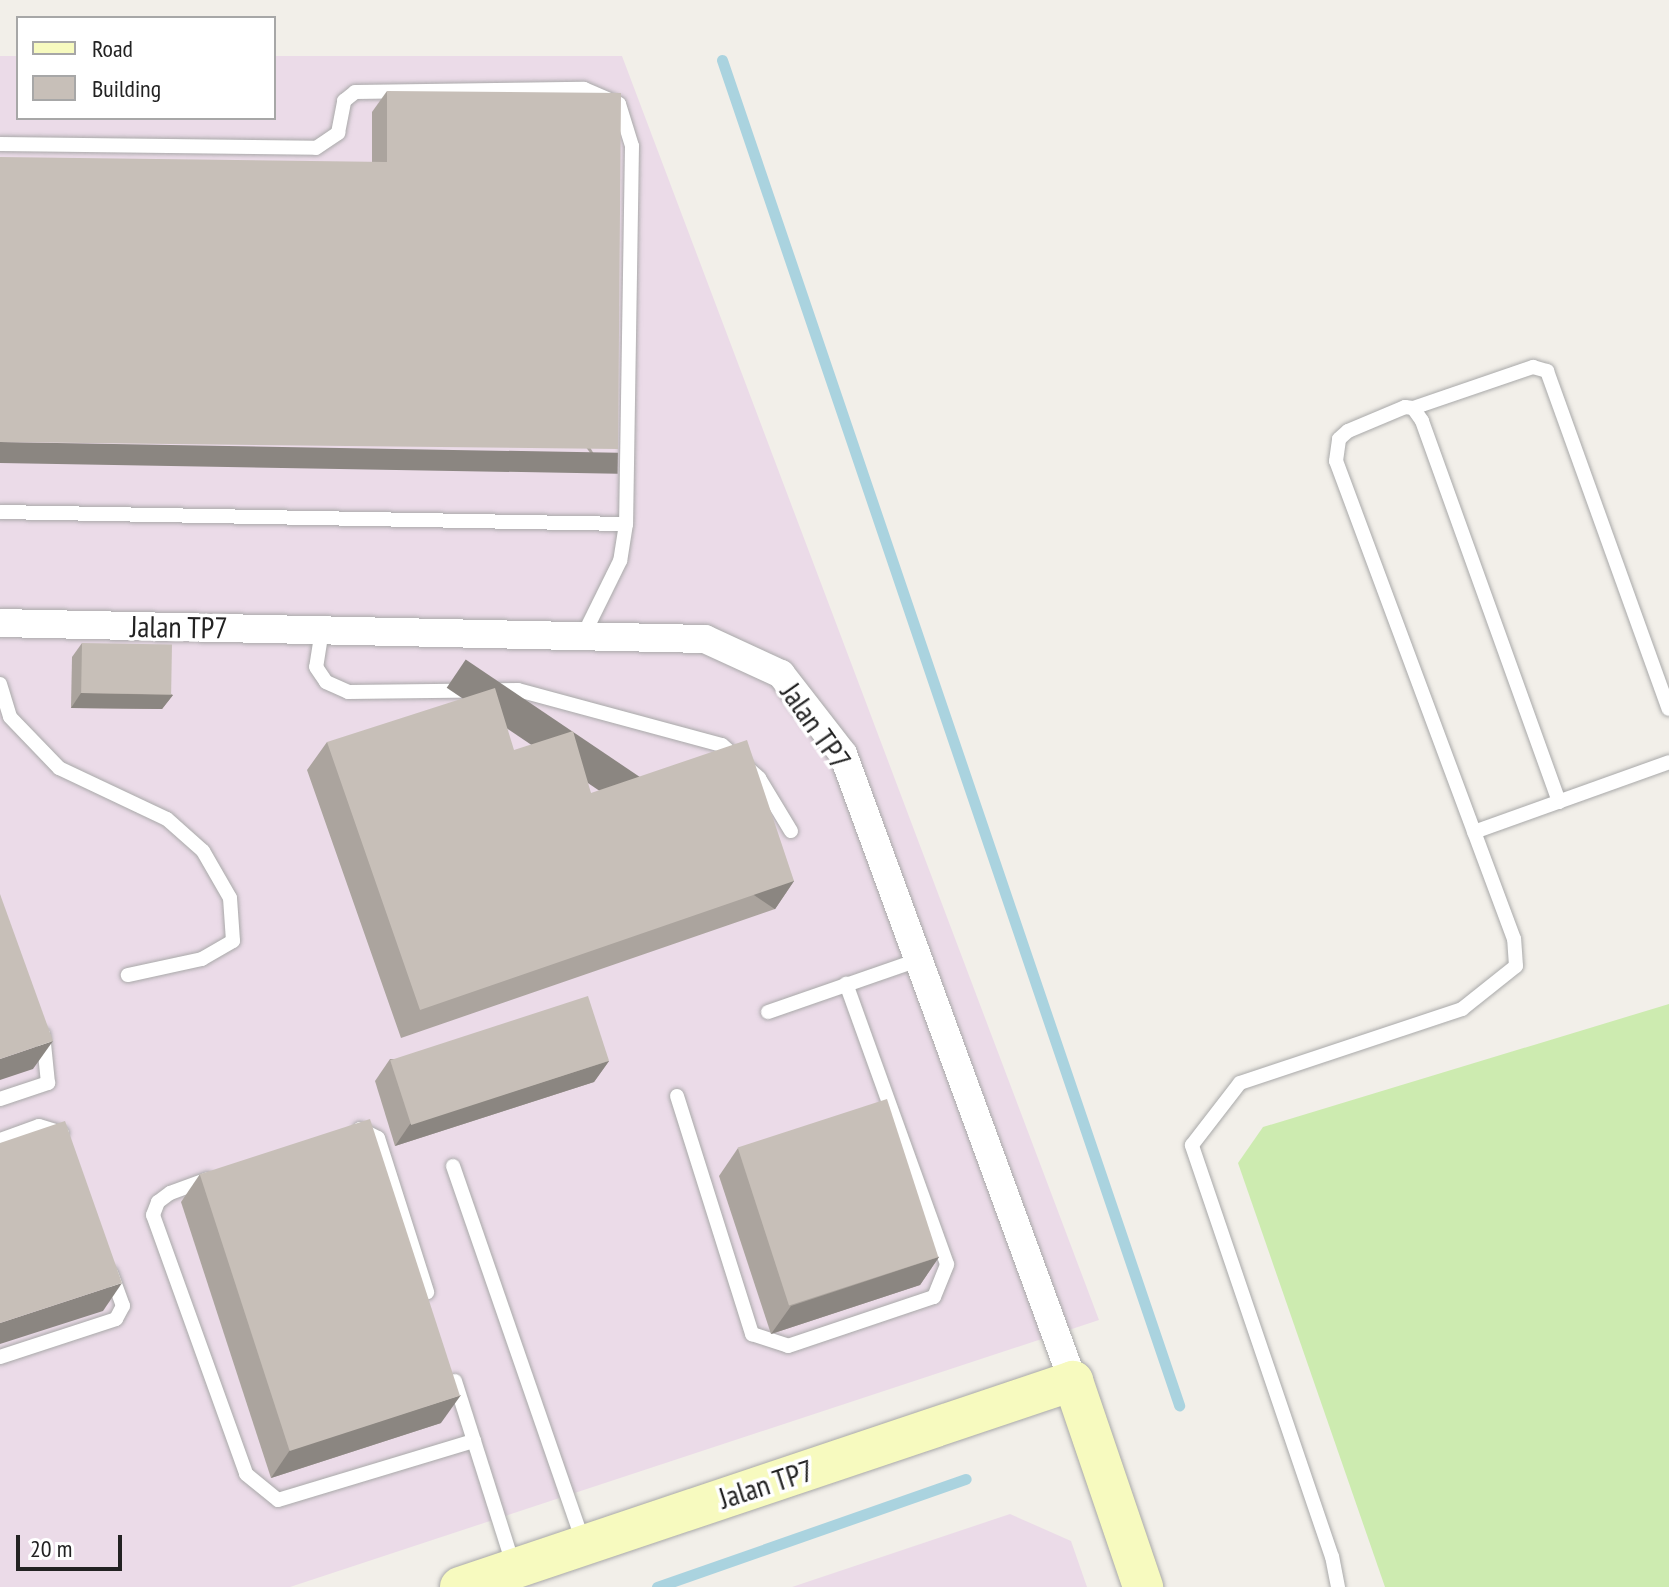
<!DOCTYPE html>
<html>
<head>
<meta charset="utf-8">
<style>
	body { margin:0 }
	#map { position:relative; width:1669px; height:1587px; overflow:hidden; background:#f2efe9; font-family:"PT Sans Narrow",sans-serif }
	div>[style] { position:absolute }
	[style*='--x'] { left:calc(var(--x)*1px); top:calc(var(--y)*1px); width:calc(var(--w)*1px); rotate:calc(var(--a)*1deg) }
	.industrial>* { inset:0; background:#ebdbe8 }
	.grass>* { inset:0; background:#cdebb0 }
	.stream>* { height:11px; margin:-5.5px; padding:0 5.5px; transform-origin:5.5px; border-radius:5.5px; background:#aad3df }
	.roads { filter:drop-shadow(0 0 2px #a9a9a9) drop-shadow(0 0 2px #a9a9a9) }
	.lane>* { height:14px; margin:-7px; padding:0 7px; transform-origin:7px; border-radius:7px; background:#fff }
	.street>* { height:28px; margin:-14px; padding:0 14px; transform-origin:14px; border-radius:14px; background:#fff }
	.secondary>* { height:40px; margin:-20px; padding:0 20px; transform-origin:20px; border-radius:20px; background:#f7fabf }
	.wall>* { inset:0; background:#aba49e }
	.shaded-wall>* { inset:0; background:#8b8681; transform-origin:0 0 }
	.building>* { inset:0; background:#c7bfb8; transform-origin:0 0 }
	span { translate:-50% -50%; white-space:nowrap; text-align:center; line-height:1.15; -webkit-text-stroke:7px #fff; paint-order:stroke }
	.street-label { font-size:30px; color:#222 }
	.legend { position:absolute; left:16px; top:16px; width:260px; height:104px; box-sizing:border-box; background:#fff; border:2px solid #a7a7a7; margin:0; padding:10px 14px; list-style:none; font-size:24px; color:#222 }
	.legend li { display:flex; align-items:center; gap:16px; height:40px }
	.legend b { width:40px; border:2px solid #a7a7a7 }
	.scale { position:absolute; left:16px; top:1535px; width:106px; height:36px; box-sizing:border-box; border:4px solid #222; border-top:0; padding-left:10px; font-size:24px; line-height:28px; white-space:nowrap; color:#222; -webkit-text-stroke:6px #fff; paint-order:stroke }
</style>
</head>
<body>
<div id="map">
	<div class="industrial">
		<i style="clip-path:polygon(0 56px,18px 56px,18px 118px,274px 118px,274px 56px,622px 56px,1099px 1320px,290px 1587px,0 1587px)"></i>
		<i style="clip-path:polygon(1010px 1514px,1071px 1541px,1087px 1587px,792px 1587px)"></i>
	</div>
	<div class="grass">
		<i style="clip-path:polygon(1669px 1004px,1669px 1587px,1385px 1587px,1238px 1163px,1263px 1127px)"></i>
	</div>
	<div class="stream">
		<i style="--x:722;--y:60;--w:1421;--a:71.23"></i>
		<i style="--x:657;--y:1587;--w:327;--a:-19.3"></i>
	</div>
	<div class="roads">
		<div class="lane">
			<i style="--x:0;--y:144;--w:316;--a:0.7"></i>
			<i style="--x:316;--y:148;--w:27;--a:-34"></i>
			<i style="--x:338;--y:133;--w:33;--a:-79"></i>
			<i style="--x:344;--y:101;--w:14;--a:-39"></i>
			<i style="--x:355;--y:92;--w:229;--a:-0.8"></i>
			<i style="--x:584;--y:89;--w:38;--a:23"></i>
			<i style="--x:619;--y:104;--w:44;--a:72.8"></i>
			<i style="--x:632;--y:146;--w:378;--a:90.9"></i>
			<i style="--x:626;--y:524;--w:37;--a:99"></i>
			<i style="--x:620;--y:561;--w:84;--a:116.3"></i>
			<i style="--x:1413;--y:408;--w:127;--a:-18.9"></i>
			<i style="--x:1533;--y:367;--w:15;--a:16"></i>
			<i style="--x:1547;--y:371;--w:359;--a:70.2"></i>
			<i style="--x:0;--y:512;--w:626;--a:1.1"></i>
			<i style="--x:322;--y:630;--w:37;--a:99"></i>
			<i style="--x:316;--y:667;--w:18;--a:56"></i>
			<i style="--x:326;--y:682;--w:24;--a:24"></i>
			<i style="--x:348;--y:692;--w:170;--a:-0.7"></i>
			<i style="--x:518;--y:690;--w:211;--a:15.1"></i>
			<i style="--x:722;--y:745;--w:50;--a:41.7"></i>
			<i style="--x:759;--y:778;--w:62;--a:58.9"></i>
			<i style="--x:0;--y:684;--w:34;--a:73"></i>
			<i style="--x:10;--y:717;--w:71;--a:46.1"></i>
			<i style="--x:59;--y:768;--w:119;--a:25.3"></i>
			<i style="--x:167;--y:819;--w:48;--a:41.6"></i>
			<i style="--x:203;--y:851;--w:54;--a:60.1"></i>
			<i style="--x:230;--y:898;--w:43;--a:86"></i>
			<i style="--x:233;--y:941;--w:36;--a:150"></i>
			<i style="--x:202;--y:959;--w:76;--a:167.8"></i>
			<i style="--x:1474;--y:832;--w:207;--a:-19.7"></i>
			<i style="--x:768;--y:1012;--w:159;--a:-19.1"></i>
			<i style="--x:677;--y:1096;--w:250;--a:72.5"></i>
			<i style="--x:752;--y:1334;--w:38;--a:18"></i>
			<i style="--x:788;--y:1346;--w:154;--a:-18.6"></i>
			<i style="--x:934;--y:1297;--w:35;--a:-68"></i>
			<i style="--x:947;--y:1264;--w:298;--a:-109.8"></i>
			<i style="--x:0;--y:1099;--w:51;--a:-18.4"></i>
			<i style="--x:48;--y:1083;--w:49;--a:-95.8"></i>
			<i style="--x:360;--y:1129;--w:20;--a:27"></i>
			<i style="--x:378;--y:1138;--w:162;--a:72.3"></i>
			<i style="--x:0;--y:1140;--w:41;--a:-19.7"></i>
			<i style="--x:39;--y:1126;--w:24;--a:17"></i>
			<i style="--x:453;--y:1166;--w:401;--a:70.9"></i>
			<i style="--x:208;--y:1179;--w:40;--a:159.8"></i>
			<i style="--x:170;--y:1193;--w:15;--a:143"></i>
			<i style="--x:158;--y:1202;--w:14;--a:111"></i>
			<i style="--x:153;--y:1215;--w:275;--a:70.2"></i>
			<i style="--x:246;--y:1474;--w:41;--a:39.1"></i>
			<i style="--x:278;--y:1500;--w:205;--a:-16.8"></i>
			<i style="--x:0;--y:1357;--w:122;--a:-18.1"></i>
			<i style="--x:116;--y:1319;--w:15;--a:-62"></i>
			<i style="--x:123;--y:1306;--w:35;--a:-110"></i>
			<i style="--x:455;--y:1381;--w:195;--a:72.4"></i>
			<i style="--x:1338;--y:1587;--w:31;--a:-101"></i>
			<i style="--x:1332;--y:1557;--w:435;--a:-108.8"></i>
			<i style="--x:1192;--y:1145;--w:78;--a:-52.3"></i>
			<i style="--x:1240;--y:1083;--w:234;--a:-18.4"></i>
			<i style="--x:1462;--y:1009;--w:69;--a:-38.5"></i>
			<i style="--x:1516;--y:966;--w:27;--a:-94"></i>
			<i style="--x:1514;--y:939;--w:510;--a:-110.42"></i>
			<i style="--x:1336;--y:461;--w:22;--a:-82"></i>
			<i style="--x:1339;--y:439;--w:12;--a:-42"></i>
			<i style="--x:1348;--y:431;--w:62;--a:-22.8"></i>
			<i style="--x:1405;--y:407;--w:8;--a:7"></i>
			<i style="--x:1413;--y:408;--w:16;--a:55"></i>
			<i style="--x:1422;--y:421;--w:405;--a:70.2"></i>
		</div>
		<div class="street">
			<i style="--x:0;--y:623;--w:705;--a:1.3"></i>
			<i style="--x:705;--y:639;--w:84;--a:24.7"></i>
			<i style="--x:781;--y:674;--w:101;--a:52.2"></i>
			<i style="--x:843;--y:754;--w:668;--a:69.86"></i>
		</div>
		<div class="secondary">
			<i style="--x:460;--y:1587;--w:647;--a:-18.58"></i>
			<i style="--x:1073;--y:1381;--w:218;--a:71.2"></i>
		</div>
	</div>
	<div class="wall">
		<i style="clip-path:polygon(387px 91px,603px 470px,372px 162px,372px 112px)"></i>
		<i style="clip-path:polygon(82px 643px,173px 695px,162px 709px,71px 708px,72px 657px)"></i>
		<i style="clip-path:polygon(327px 742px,514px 750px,591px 793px,794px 881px,775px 909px,401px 1038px,307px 770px)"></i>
		<i style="clip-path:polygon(390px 1059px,609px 1061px,594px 1082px,395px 1146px,375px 1081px)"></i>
		<i style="clip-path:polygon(738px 1148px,939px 1257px,920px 1285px,771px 1334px,719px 1176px)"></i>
		<i style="clip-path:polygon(200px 1174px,441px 1423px,271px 1478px,181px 1202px)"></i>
	</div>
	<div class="shaded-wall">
		<i style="left:0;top:442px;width:618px;height:21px;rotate:1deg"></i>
		<i style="clip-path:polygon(81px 693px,173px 695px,162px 709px,71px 708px)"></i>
		<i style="left:794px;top:881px;width:34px;height:396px;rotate:124deg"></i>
		<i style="clip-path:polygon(53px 1041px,33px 1069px,0 1080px,0 1059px)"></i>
		<i style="clip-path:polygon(609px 1061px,594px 1082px,395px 1146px,410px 1124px)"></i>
		<i style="clip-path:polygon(939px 1257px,920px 1285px,771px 1334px,791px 1306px)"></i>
		<i style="clip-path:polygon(122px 1283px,103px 1311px,0 1344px,0 1323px)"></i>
		<i style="clip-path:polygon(461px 1395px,441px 1423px,271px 1478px,290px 1450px)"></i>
	</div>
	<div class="building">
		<i style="clip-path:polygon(387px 91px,621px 93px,618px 449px,0 442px,0 157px,387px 162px)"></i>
		<i style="left:82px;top:643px;width:90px;height:50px;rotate:1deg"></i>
		<i style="clip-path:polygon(495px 688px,514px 750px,573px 731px,591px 793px,747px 740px,794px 881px,420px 1010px,327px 742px)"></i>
		<i style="clip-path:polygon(0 894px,53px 1041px,0 1059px)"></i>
		<i style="left:588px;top:996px;width:68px;height:208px;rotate:72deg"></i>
		<i style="left:887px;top:1099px;width:166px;height:157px;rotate:72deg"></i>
		<i style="left:370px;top:1119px;width:291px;height:179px;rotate:72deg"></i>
		<i style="clip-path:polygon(65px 1121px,122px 1283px,0 1323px,0 1143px)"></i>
	</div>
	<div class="street-label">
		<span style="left:179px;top:627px;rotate:1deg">Jalan TP7</span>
		<span style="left:816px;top:726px;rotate:55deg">Jalan TP7</span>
		<span style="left:766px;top:1484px;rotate:-18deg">Jalan TP7</span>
	</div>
	<ul class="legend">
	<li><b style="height:10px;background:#f7fabf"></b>Road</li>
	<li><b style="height:22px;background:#c7bfb8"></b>Building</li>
	</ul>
	<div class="scale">20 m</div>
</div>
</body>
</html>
